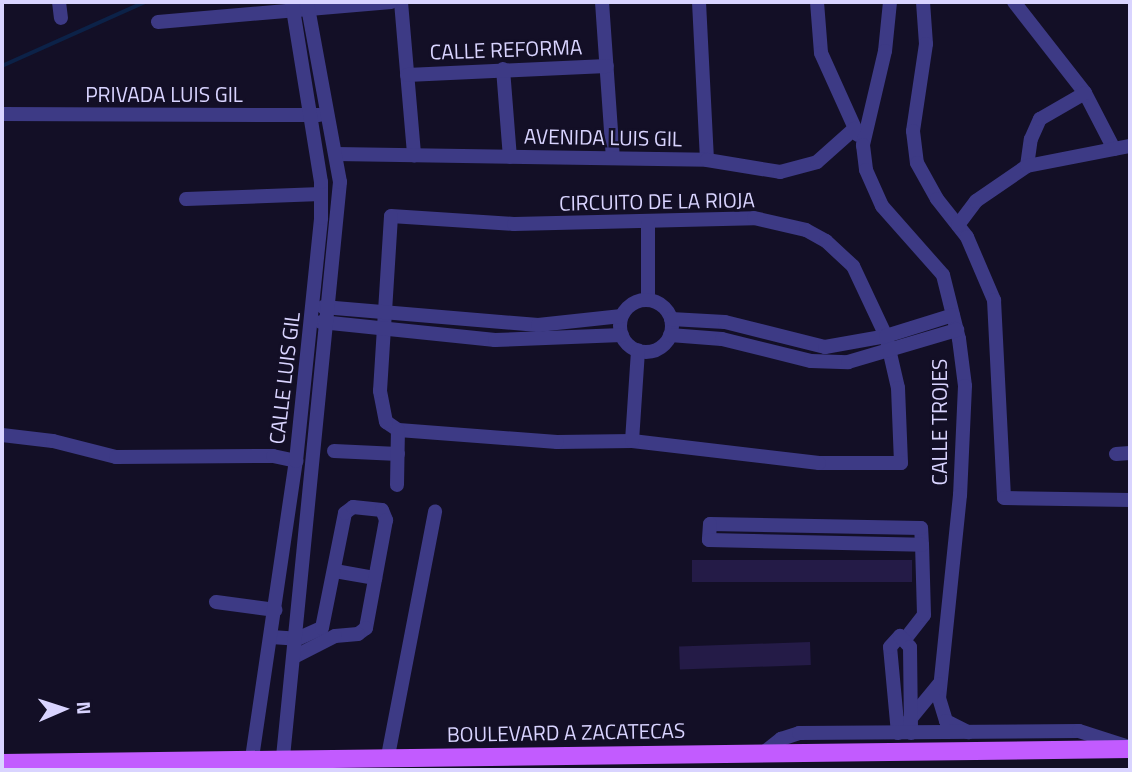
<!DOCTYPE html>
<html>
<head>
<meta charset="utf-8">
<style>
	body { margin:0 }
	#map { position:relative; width:1132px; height:772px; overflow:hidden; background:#130f26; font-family:"Titillium Web",sans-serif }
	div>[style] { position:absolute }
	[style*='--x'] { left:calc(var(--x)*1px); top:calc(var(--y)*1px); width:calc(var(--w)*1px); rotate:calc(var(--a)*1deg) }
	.stream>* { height:3.5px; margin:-1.75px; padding:0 1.75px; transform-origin:1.75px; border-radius:1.75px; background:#0c2248 }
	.building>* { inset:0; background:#241b47; transform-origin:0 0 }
	.minor>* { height:14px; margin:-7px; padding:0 7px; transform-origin:7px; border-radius:7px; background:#3d3a85 }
	.minor>.ring { margin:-7px; padding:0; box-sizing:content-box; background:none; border:14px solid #3d3a85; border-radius:50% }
	.major>* { height:18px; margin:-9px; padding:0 9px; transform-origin:9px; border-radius:9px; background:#c25bff }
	span { translate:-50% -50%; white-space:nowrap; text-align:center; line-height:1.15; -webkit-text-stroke:5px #130f26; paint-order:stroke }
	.street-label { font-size:21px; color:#d9d4ff }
	.frame { position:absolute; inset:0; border:4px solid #d9d4ff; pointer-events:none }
	.north { position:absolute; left:28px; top:674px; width:70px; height:70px; -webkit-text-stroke:5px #130f26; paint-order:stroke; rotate:87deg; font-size:19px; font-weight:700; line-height:28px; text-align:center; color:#d9d4ff }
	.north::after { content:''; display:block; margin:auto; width:24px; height:32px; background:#d9d4ff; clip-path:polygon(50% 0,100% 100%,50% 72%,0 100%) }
</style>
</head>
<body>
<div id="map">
	<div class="stream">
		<i style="--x:2;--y:66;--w:157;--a:-24.1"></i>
	</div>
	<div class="building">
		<i style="left:692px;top:560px;width:220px;height:22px"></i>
		<i style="left:810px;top:642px;width:23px;height:131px;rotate:88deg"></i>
	</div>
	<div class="minor">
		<i style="--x:59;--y:2;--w:16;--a:83"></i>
		<i style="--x:401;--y:2;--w:154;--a:85.1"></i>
		<i style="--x:602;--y:2;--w:156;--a:86"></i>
		<i style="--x:699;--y:2;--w:158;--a:87.1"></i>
		<i style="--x:817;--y:2;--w:51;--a:85.5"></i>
		<i style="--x:821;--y:53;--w:90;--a:65.7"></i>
		<i style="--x:890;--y:2;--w:49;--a:95.8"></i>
		<i style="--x:885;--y:51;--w:97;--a:103.2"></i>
		<i style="--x:863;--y:145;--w:25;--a:83"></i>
		<i style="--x:866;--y:170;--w:39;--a:66"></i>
		<i style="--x:882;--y:206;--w:92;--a:48.5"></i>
		<i style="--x:943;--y:275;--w:66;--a:76"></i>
		<i style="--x:959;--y:339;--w:47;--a:82.7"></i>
		<i style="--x:965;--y:386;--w:109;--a:92.6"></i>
		<i style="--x:960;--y:495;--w:204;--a:95.9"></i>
		<i style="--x:939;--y:698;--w:24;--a:73"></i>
		<i style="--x:946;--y:721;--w:25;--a:27"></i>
		<i style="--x:923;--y:2;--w:42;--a:85.9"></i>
		<i style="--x:926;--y:44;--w:88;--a:98.5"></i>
		<i style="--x:913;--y:131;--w:32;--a:83"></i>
		<i style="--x:917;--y:163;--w:41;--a:60.9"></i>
		<i style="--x:937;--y:199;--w:48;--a:51.7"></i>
		<i style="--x:967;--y:237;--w:69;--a:66.8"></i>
		<i style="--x:994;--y:300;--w:198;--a:87.1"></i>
		<i style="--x:1004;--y:498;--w:126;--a:0.9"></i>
		<i style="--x:1014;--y:2;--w:115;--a:52"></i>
		<i style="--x:1085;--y:93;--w:63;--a:62.6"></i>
		<i style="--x:158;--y:22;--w:234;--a:-4.9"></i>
		<i style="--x:503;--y:69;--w:88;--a:85.5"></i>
		<i style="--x:407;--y:75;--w:200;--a:-2.6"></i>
		<i style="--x:2;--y:114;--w:317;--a:0.2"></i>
		<i style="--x:336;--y:154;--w:371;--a:0.9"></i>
		<i style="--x:707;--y:160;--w:74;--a:9.3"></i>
		<i style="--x:780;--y:172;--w:38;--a:-15"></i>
		<i style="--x:817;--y:162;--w:50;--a:-41.7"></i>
		<i style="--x:1027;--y:166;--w:27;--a:-82"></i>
		<i style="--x:1031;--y:139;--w:22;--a:-66"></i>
		<i style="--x:1040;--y:119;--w:52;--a:-30"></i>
		<i style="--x:186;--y:199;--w:135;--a:-2.1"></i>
		<i style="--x:391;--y:216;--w:123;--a:3.7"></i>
		<i style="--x:514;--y:224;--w:240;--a:-1.4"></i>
		<i style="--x:754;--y:218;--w:53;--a:13"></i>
		<i style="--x:806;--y:230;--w:23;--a:29"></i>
		<i style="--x:826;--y:241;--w:37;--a:43"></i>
		<i style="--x:853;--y:266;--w:77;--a:64.8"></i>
		<i style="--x:886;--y:336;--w:53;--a:77"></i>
		<i style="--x:898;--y:388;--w:75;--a:87.7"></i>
		<i style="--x:901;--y:463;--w:82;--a:180"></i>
		<i style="--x:819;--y:463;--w:188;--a:-173.3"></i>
		<i style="--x:632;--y:441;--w:75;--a:179.2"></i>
		<i style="--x:557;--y:442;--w:159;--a:-175.7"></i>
		<i style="--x:398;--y:430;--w:14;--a:-146"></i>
		<i style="--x:386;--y:422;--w:32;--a:-101"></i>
		<i style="--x:380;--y:391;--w:175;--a:-86.4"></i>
		<i style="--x:958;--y:225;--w:30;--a:-53"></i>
		<i style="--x:976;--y:201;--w:62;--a:-34.5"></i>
		<i style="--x:1027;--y:166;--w:105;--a:-11"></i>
		<i style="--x:648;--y:300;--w:76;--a:-90"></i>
		<i class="ring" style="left:620px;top:300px;width:38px;height:38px"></i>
		<i style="--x:323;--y:307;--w:216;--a:4.8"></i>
		<i style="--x:538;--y:325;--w:84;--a:-6.1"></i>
		<i style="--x:671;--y:319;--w:54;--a:3.2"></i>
		<i style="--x:725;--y:322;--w:103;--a:14"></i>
		<i style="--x:825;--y:347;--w:62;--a:-10.2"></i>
		<i style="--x:886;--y:336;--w:70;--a:-17.4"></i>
		<i style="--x:321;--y:322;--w:175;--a:5.9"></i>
		<i style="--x:495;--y:340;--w:127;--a:-2.3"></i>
		<i style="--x:670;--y:335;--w:52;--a:4.4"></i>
		<i style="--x:722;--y:339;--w:92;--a:13.9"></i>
		<i style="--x:811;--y:361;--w:37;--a:2"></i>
		<i style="--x:848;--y:362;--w:114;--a:-16.4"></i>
		<i style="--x:2;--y:435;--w:51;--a:6.7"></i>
		<i style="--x:53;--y:441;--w:65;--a:14.3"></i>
		<i style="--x:116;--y:457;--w:157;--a:-0.4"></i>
		<i style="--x:273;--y:456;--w:24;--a:12"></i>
		<i style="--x:632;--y:441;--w:91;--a:-86.2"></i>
		<i style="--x:334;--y:451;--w:64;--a:2.7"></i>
		<i style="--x:1116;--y:454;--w:14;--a:-4"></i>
		<i style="--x:397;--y:485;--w:55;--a:-89"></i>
		<i style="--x:335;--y:571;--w:41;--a:9.9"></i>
		<i style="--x:216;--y:602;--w:60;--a:7.7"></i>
		<i style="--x:271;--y:637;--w:26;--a:4"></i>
		<i style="--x:297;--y:639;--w:27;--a:-24"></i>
		<i style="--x:322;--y:628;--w:117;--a:-78.7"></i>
		<i style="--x:345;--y:513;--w:10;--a:-37"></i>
		<i style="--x:353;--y:507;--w:29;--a:6"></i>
		<i style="--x:382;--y:510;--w:11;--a:68"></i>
		<i style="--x:386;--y:520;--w:110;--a:100.5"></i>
		<i style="--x:366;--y:628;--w:10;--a:143"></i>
		<i style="--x:358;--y:634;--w:23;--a:175"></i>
		<i style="--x:335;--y:636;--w:44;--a:152.9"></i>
		<i style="--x:906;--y:638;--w:29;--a:-52"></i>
		<i style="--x:924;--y:615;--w:70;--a:-91.6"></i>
		<i style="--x:922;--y:545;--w:17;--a:-93"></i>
		<i style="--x:921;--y:528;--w:211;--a:-178.9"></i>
		<i style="--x:710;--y:524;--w:16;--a:94"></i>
		<i style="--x:709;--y:540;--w:213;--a:1.3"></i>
		<i style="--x:907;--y:723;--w:50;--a:-50.6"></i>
		<i style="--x:898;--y:733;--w:86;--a:-95.3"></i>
		<i style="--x:890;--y:647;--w:15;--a:-48"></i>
		<i style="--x:900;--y:636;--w:15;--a:48"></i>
		<i style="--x:910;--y:647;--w:86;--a:89.3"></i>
		<i style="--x:763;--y:753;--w:23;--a:-38"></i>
		<i style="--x:781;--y:739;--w:19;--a:-18"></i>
		<i style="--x:799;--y:733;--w:280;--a:-0.4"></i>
		<i style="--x:1079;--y:731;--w:49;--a:17.7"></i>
		<i style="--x:388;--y:756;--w:249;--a:-79.1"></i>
		<i style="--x:283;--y:757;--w:578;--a:-84.34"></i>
		<i style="--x:340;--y:182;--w:183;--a:-100.4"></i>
		<i style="--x:252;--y:758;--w:300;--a:-81.6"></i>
		<i style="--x:296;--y:461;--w:244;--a:-84.1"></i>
		<i style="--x:321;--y:218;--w:36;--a:-90"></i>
		<i style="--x:321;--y:182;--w:182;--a:-99.2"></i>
	</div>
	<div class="major">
		<i style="--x:2;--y:763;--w:1128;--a:-0.71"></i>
	</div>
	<div class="street-label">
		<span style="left:506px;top:49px;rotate:-2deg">CALLE REFORMA</span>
		<span style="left:164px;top:94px">PRIVADA LUIS GIL</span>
		<span style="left:603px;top:137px;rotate:1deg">AVENIDA LUIS GIL</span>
		<span style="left:657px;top:201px;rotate:-1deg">CIRCUITO DE LA RIOJA</span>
		<span style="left:284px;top:378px;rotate:-83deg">CALLE LUIS GIL</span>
		<span style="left:939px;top:422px;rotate:-90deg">CALLE TROJES</span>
		<span style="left:566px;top:732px;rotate:-1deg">BOULEVARD A ZACATECAS</span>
	</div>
	<div class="frame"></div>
	<div class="north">N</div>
</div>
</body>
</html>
